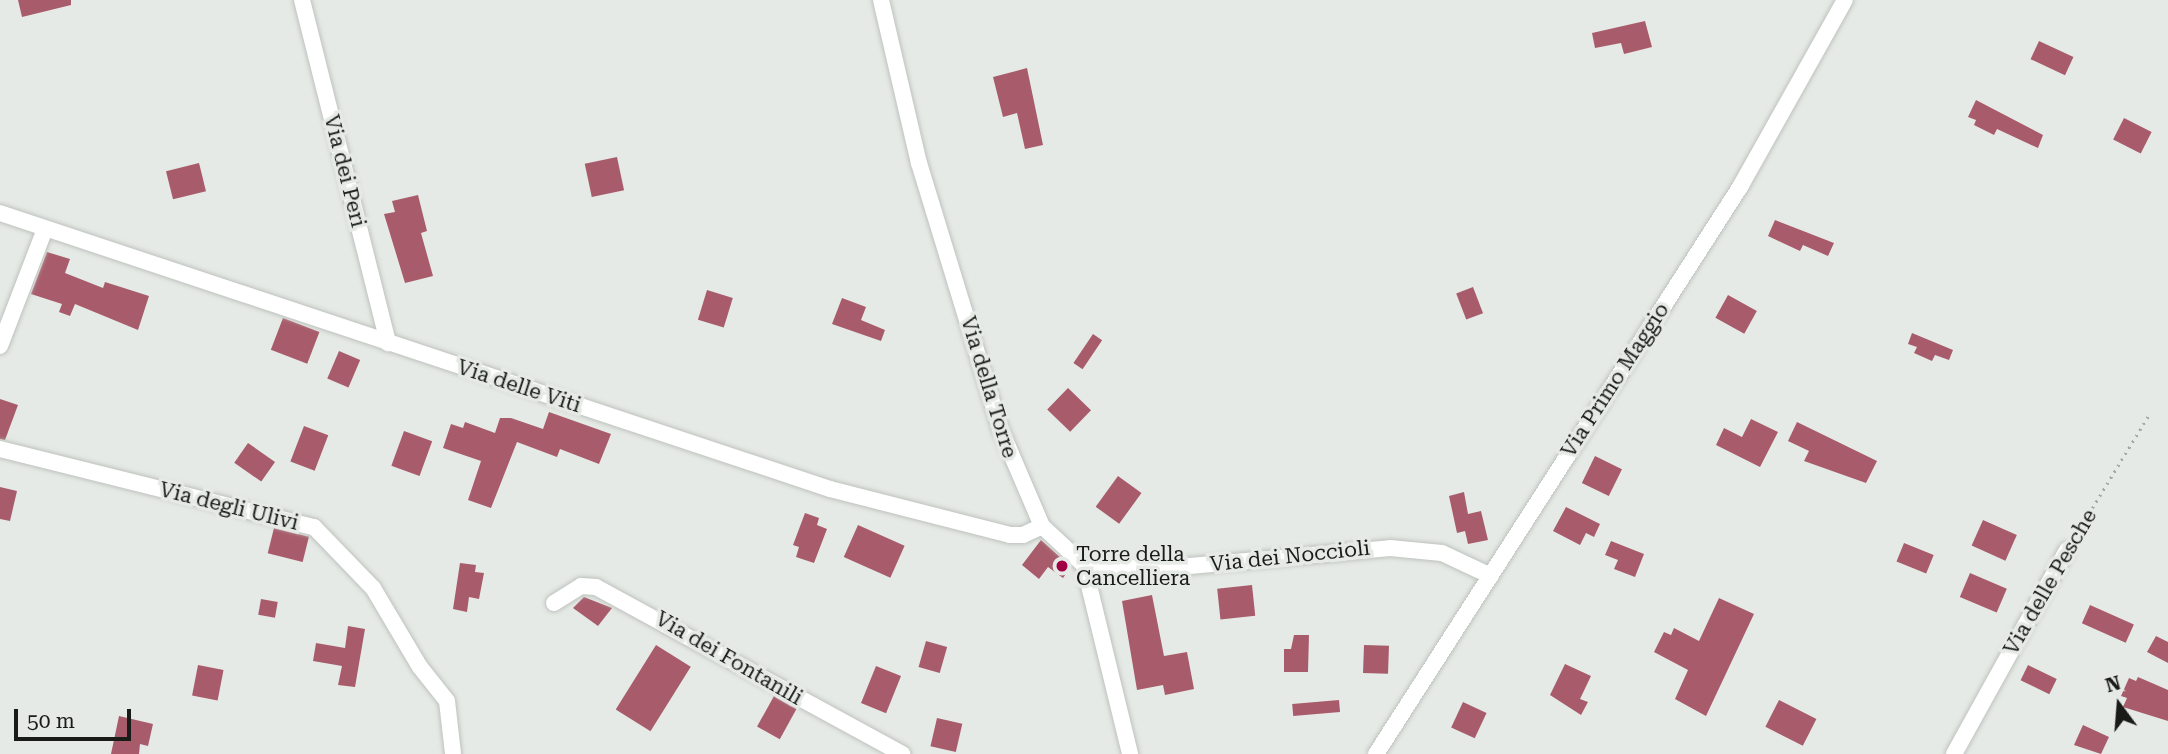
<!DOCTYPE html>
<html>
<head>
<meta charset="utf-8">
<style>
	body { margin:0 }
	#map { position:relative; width:2168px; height:754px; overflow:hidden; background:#e6eae6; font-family:"Roboto Serif",serif }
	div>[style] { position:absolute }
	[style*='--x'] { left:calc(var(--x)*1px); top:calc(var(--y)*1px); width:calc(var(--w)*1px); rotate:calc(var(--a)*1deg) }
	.building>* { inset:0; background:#a85c6b; transform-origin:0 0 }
	.path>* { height:2.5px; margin-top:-1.25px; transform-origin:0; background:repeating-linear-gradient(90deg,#a6aaa6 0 2px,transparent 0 7px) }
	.roads { filter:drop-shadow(0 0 2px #bec2be) drop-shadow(0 0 2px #bec2be) }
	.street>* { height:16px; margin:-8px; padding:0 8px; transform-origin:8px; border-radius:8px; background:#fff }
	.dots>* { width:19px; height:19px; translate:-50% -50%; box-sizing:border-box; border:4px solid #e6eae6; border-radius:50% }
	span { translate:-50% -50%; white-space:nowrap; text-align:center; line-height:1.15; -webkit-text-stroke:7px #e6eae6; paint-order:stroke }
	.street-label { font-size:21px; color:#191b19 }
	.poi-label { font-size:21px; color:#191b19 }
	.left { translate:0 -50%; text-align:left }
	.north { position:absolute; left:2084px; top:670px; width:70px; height:70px; -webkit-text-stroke:5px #e6eae6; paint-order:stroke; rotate:344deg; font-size:19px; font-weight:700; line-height:28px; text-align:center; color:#191b19 }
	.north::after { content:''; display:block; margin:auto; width:24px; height:32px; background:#191b19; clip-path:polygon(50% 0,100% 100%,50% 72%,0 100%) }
	.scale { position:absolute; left:14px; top:709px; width:117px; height:32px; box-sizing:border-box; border:4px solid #191b19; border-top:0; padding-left:9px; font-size:21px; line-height:24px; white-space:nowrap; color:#191b19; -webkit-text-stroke:5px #e6eae6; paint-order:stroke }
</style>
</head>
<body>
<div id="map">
	<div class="building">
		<i style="clip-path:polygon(18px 0,71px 0,71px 5px,22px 17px)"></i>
		<i style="clip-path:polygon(1645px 21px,1652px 47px,1624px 54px,1621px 43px,1595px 48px,1592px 33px)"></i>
		<i style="left:2039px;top:41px;width:38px;height:20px;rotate:25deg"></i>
		<i style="clip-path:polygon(1027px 68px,1043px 145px,1025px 149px,1017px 113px,1003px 117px,993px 77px)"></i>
		<i style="clip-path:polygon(1976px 100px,2043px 135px,2038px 148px,1997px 129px,1994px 135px,1974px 125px,1976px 120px,1968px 117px)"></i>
		<i style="left:2124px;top:118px;width:31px;height:24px;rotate:27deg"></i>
		<i style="left:617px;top:157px;width:34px;height:33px;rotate:78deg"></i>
		<i style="left:199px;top:163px;width:29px;height:34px;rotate:76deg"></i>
		<i style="clip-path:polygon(418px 195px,427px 231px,421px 233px,433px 276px,405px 283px,384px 214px,395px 212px,392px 201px)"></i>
		<i style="clip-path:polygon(1775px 220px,1834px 243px,1828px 256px,1803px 245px,1800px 251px,1768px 236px)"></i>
		<i style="clip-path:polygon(47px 252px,70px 259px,65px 273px,103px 288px,105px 282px,149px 296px,138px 330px,75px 304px,70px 316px,59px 312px,62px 304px,31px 294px)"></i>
		<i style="left:1473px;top:287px;width:28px;height:18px;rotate:69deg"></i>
		<i style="left:707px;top:290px;width:27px;height:31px;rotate:17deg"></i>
		<i style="left:1728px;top:295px;width:33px;height:26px;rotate:29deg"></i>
		<i style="clip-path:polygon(842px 298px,866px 307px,861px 320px,885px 330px,881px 341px,832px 324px)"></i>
		<i style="left:283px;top:318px;width:39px;height:34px;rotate:21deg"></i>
		<i style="clip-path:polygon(1912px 333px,1953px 350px,1949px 360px,1935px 355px,1932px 361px,1914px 353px,1917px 347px,1908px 344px)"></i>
		<i style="left:1093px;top:334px;width:11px;height:35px;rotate:34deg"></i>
		<i style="left:339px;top:351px;width:23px;height:30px;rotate:23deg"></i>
		<i style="left:1068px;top:388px;width:32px;height:30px;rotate:44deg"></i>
		<i style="clip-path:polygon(0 399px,18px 405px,5px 440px,0 439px)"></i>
		<i style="clip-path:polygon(549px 412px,611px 434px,599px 464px,560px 449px,557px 457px,517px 442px,491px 508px,468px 500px,481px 461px,443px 448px,451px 424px,463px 428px,465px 422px,495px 433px,500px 418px,511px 418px,543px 429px)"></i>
		<i style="clip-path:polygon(1751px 419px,1778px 432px,1760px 467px,1716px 445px,1724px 428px,1742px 437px)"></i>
		<i style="clip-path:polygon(1797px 422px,1877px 461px,1866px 483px,1804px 461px,1809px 451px,1788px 441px)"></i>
		<i style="left:304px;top:426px;width:26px;height:38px;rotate:21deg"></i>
		<i style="left:404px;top:431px;width:30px;height:37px;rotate:20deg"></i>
		<i style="left:248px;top:443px;width:33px;height:24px;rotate:35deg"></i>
		<i style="left:1595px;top:456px;width:30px;height:30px;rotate:26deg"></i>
		<i style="left:1118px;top:476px;width:29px;height:38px;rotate:36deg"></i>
		<i style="clip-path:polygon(0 487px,17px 491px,10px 521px,0 519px)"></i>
		<i style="clip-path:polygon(1464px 492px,1468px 514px,1481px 511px,1488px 540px,1468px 544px,1465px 531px,1457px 533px,1449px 496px)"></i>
		<i style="clip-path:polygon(1566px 507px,1600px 524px,1594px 537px,1586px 533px,1580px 545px,1553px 531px)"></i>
		<i style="clip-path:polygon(805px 513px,819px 518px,817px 525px,827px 529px,814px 563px,796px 557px,799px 547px,793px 545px)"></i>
		<i style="left:1983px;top:520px;width:37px;height:28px;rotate:24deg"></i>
		<i style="left:858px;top:525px;width:51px;height:35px;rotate:24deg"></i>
		<i style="left:274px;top:528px;width:36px;height:26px;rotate:14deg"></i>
		<i style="clip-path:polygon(1041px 540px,1071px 567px,1063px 578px,1048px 567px,1039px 579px,1022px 565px)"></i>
		<i style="clip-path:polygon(1611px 541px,1644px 554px,1635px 577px,1614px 569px,1618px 560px,1605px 555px)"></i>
		<i style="left:1904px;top:543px;width:32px;height:20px;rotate:22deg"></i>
		<i style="clip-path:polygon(460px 563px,476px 565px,475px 572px,484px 573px,479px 599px,469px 597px,467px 612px,453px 609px)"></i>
		<i style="left:1970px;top:573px;width:40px;height:26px;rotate:23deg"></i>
		<i style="left:1252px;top:585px;width:31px;height:35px;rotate:84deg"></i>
		<i style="clip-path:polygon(1152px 595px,1164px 656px,1187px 652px,1194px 689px,1165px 695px,1163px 685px,1137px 690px,1122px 601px)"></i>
		<i style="clip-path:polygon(584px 597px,612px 608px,598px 626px,573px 608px)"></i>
		<i style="clip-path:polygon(1719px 598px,1754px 614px,1706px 716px,1675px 699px,1688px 670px,1654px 652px,1664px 632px,1671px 635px,1674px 628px,1699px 641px)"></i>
		<i style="left:261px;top:599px;width:17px;height:16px;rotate:10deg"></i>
		<i style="left:2090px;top:605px;width:48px;height:20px;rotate:24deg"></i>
		<i style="clip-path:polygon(348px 626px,365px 629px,355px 687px,338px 685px,342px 666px,313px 661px,316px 643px,345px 648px)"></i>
		<i style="clip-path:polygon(1294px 635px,1309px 635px,1308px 672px,1284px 672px,1284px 649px,1291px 649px)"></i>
		<i style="clip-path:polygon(2156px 636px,2168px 642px,2168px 663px,2147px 652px)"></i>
		<i style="left:926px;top:641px;width:22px;height:27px;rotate:16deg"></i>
		<i style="left:656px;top:645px;width:41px;height:76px;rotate:32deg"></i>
		<i style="left:1364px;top:645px;width:25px;height:28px;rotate:2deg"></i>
		<i style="clip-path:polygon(1565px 664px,1591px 676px,1580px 699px,1588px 702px,1581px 715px,1550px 695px)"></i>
		<i style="left:198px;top:665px;width:26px;height:31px;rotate:11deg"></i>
		<i style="left:2028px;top:665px;width:32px;height:17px;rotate:26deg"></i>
		<i style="left:876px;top:666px;width:27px;height:40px;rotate:22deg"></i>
		<i style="clip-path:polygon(2138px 677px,2168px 690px,2168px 721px,2123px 707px,2127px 698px,2121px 696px,2129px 678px,2136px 681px)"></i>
		<i style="left:774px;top:696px;width:26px;height:35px;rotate:29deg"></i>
		<i style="left:1339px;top:700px;width:12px;height:47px;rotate:85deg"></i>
		<i style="left:1779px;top:700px;width:42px;height:30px;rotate:27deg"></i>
		<i style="left:1463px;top:702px;width:26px;height:28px;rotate:25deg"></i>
		<i style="clip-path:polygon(119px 716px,153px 724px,148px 746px,140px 744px,139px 754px,111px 754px)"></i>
		<i style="left:937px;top:718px;width:26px;height:29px;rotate:13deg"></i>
		<i style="clip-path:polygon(2083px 725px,2109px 737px,2101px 754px,2074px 745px)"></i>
	</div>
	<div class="path">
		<i style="--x:2074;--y:538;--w:146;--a:-58.7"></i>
	</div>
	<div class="roads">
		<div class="street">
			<i style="--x:302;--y:0;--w:354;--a:75.9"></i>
			<i style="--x:881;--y:0;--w:167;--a:76.9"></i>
			<i style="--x:919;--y:163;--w:277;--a:73"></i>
			<i style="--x:1000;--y:428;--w:107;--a:66.8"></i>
			<i style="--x:1042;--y:526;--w:57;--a:42.9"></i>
			<i style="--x:1084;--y:565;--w:195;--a:76.3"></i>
			<i style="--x:0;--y:213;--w:875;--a:18.39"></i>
			<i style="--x:830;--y:489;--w:186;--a:14.3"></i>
			<i style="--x:1010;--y:535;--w:13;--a:0"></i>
			<i style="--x:1023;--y:535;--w:21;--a:-25"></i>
			<i style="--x:0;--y:346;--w:125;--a:-69"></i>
			<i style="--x:0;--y:449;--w:324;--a:14"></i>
			<i style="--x:314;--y:527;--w:85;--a:46"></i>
			<i style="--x:373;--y:588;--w:92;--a:59.3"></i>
			<i style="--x:420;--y:667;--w:43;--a:51.5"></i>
			<i style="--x:447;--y:701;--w:53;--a:83.5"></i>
			<i style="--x:1084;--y:565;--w:72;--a:3.2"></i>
			<i style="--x:1156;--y:569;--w:235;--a:-5.1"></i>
			<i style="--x:1390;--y:548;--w:52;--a:5.5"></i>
			<i style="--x:1442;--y:553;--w:54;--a:25.1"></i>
			<i style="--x:554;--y:603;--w:32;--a:-32"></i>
			<i style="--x:581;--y:586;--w:15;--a:4"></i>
			<i style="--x:596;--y:587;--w:349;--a:28.6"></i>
			<i style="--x:1376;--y:754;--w:674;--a:-57.3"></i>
			<i style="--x:1740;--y:187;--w:214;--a:-60.7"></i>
			<i style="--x:1954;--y:754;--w:233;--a:-61"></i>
		</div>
	</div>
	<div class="dots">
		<i style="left:1062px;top:566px;background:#9f0142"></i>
	</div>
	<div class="street-label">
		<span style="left:345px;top:171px;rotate:76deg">Via dei Peri</span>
		<span style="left:1615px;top:380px;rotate:-57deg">Via Primo Maggio</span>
		<span style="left:519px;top:386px;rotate:18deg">Via delle Viti</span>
		<span style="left:989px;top:387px;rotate:73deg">Via della Torre</span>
		<span style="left:229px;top:506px;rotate:14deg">Via degli Ulivi</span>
		<span style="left:1290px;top:556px;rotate:-6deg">Via dei Noccioli</span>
		<span style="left:2050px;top:582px;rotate:-60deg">Via delle Pesche</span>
		<span style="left:729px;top:658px;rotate:30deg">Via dei Fontanili</span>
	</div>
	<div class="poi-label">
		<span class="left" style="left:1076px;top:566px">Torre della<br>Cancelliera</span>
	</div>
	<div class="north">N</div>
	<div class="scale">50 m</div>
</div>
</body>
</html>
